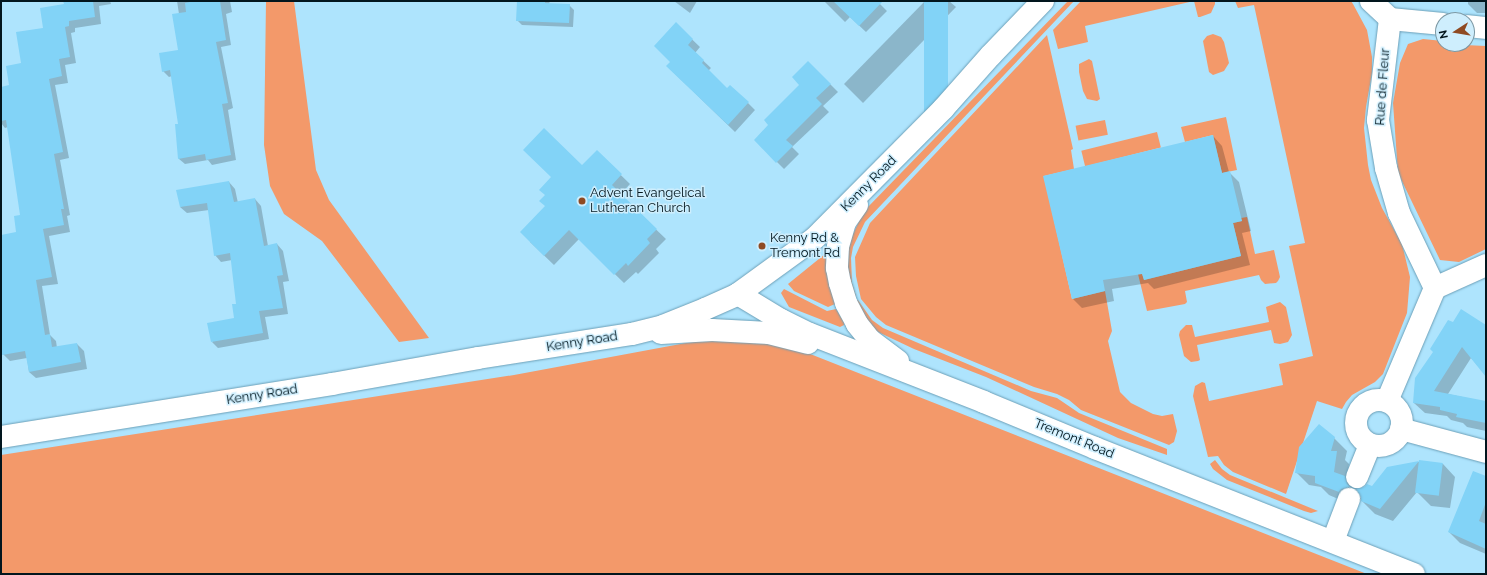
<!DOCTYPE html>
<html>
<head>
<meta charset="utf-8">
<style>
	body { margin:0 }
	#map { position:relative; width:1487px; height:575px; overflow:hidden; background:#aee4fd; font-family:Raleway,sans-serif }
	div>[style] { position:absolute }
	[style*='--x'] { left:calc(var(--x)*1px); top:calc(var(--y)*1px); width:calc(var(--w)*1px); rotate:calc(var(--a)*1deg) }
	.green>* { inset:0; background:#f3996a; transform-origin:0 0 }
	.shadow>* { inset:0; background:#0003 }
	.building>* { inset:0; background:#82d3f7; transform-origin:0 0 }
	.roads { filter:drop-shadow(0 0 1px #6c9fb7) drop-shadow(0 0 1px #6c9fb7) }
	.minor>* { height:22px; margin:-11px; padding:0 11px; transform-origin:11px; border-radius:11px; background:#fff }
	.minor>.ring { margin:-11px; padding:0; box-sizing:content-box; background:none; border:22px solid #fff; border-radius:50% }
	.major>* { height:22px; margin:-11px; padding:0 11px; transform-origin:11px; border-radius:11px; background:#fff }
	.dots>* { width:11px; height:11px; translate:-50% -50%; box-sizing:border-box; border:2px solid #ceeefd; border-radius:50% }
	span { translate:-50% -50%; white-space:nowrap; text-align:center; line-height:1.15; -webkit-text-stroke:3px #ceeefd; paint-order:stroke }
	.street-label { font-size:13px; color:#02161e }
	.poi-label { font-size:13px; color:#02161e }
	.left { translate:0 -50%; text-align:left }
	.frame { position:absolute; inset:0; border:2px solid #02161e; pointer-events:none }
	.north { position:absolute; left:1435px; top:12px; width:40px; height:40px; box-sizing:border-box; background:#ceeefd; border:1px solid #7c98a4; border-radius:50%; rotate:258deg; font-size:11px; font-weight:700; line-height:16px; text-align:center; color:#02161e }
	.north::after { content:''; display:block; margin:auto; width:14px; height:18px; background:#8f4a22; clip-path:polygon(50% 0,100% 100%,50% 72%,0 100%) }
</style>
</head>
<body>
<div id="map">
	<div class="green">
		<i style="clip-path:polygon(266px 1px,294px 1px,316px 170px,329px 200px,429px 338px,399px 342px,322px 241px,284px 214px,270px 186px,264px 145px)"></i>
		<i style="clip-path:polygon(1068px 1px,1074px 1px,865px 222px,853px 247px,851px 258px,852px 283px,856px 296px,851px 297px,846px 275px,849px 243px,860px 219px,867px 208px)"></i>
		<i style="clip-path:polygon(1081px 1px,1215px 1px,1215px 4px,1211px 13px,1200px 17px,1198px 17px,1194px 1px,1085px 26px,1088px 42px,1058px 49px,1053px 30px)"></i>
		<i style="clip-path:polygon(1235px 1px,1351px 1px,1353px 4px,1367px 30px,1372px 57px,1372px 73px,1366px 107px,1364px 128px,1368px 165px,1371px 180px,1382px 208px,1402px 244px,1410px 277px,1407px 313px,1383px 374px,1375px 382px,1352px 395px,1346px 402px,1342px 409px,1317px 401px,1286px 494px,1233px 472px,1224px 465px,1218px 456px,1208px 457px,1193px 396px,1195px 386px,1202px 382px,1205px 383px,1209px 401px,1283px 385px,1279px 364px,1313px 356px,1289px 246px,1305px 243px,1254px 5px,1238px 8px)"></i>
		<i style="clip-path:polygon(1213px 34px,1221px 37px,1224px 42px,1229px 63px,1224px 71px,1213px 75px,1209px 72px,1203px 41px,1207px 36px)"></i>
		<i style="clip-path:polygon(1047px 35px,1073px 149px,1071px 150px,1074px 169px,1044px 176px,1072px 299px,1105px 291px,1112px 331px,1108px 341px,1120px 392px,1131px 403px,1153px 414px,1162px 416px,1173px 414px,1177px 431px,1174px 442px,1169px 445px,1081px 410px,1069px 400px,1057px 394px,1034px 387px,886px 325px,876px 317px,861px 299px,856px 276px,855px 257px,870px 223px)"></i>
		<i style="clip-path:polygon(1423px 39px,1443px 41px,1443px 44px,1486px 46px,1486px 249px,1459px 262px,1440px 260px,1398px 173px,1393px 103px,1400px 63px,1408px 44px)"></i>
		<i style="clip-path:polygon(1089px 59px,1092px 61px,1100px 99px,1097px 101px,1087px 99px,1083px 91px,1079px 72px,1079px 64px)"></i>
		<i style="clip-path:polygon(1226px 117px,1237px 170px,1222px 173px,1213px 135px,1185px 142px,1181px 127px)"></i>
		<i style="left:1105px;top:120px;width:15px;height:30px;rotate:79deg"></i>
		<i style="left:1157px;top:132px;width:16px;height:78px;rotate:76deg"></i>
		<i style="clip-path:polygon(1247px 217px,1255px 254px,1274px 250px,1280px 277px,1278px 281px,1276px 283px,1265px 284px,1261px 280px,1259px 275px,1185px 291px,1187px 302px,1185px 304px,1147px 311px,1138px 274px,1142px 273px,1144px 280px,1241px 256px,1233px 223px,1242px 221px,1241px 218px)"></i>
		<i style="clip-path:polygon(825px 254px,827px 256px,835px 304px,828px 307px,794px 291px,788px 284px)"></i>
		<i style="clip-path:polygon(784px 289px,827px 311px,836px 309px,844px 322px,844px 325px,840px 327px,789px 307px,781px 293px)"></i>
		<i style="clip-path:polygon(858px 300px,872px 320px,883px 328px,1031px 391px,1057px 398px,1079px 413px,1167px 449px,1167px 455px,1118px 438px,986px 377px,914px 349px,876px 331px,853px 302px)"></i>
		<i style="clip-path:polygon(1280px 302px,1286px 307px,1292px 335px,1288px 342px,1280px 344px,1274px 343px,1271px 330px,1197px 345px,1200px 360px,1198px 361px,1191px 362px,1184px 356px,1179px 335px,1180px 331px,1186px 325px,1192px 325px,1195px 337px,1269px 322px,1266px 307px)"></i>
		<i style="clip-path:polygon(702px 340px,749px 340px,795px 348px,1367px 574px,1px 574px,1px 455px,514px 375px)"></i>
		<i style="clip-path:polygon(1215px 460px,1222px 469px,1230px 475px,1318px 511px,1311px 513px,1304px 511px,1227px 480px,1213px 469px,1210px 464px)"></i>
	</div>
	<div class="shadow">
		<i style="clip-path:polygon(64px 1px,110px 1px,111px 4px,99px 6px,101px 24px,75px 28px,75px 32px,71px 33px,76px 63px,65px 65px,68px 83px,55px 85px,69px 158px,60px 160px,70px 215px,67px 216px,70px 232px,49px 236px,58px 284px,42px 286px,50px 335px,56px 341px,57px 348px,77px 344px,84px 351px,87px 369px,36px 378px,29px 372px,27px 358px,10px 361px,3px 354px,1px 340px,1px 236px,18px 233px,21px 216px,8px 127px,5px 128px,1px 123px,1px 88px,10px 86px,44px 29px,65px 4px)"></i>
		<i style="clip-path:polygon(177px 1px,230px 1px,232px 12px,226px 14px,231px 45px,221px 47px,233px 108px,228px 110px,236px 160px,212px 165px,208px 160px,185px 164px,179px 159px,179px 125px,172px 76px,169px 77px,163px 71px,180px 51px,179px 14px)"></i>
		<i style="clip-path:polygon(518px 1px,550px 1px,549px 4px,569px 5px,574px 10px,573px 27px,522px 25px,517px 20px)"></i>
		<i style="clip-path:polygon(674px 1px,697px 1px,690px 13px)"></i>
		<i style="clip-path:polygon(824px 1px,877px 1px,887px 11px,866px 32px,850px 17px,845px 22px)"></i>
		<i style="clip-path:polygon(925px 1px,949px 1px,956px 7px,863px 103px,844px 84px)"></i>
		<i style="clip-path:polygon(1468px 1px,1486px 1px,1486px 13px,1477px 13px,1468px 4px)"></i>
		<i style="clip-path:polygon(676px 24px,700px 47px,695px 53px,711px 68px,708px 71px,727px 89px,748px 103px,755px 110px,735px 132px,667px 66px,672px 62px)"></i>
		<i style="clip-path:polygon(808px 62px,838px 92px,823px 106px,829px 112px,792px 147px,799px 154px,784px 169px,755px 140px,769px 125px,800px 85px)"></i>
		<i style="clip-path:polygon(1213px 136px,1222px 146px,1229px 172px,1239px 182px,1251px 231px,1242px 233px,1250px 265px,1154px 289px,1148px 283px,1112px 289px,1114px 301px,1082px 308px,1073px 299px)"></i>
		<i style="clip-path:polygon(597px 152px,630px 184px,620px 195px,666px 239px,656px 249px,659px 253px,638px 274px,636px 272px,624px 283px,579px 239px,554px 265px,530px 242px,582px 167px)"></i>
		<i style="clip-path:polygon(229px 182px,235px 189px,238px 203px,255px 199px,261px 206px,268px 246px,277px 244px,283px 251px,289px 281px,283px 282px,288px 314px,265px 317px,269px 339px,218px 348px,212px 342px,236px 319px,238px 305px,232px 260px,221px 262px,215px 255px,209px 210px,187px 213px,180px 207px)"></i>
		<i style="clip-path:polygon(1486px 333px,1486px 375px,1471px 358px,1448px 394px,1486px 402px,1486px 431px,1467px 427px,1463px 423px,1451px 420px,1447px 416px,1425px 413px,1414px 403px,1434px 352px)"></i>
		<i style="clip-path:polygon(1334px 438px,1347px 451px,1345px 460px,1349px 464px,1347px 479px,1358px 490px,1372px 487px,1388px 468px,1418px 462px,1443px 464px,1455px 477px,1450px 508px,1431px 506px,1417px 492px,1393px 521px,1375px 514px,1362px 501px,1362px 496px,1358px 490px,1362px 500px,1354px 502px,1352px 505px,1329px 495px,1321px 487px,1309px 485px,1296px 472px)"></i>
		<i style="clip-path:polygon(1486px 477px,1486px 554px,1460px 543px,1449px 532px)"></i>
	</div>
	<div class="building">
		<i style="clip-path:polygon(63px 1px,93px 1px,95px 17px,69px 21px,69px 26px,65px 27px,70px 57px,59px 59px,62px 76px,49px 79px,63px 152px,54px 154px,64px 209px,61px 209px,64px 225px,43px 229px,52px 277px,36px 280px,45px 335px,50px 334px,52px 347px,77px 343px,81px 362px,29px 372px,25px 351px,2px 355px,1px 346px,1px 235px,16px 232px,14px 216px,20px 215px,6px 120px,1px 121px,1px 87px,9px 85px,6px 66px,21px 63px,16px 32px,43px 28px,40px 8px,64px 4px)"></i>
		<i style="clip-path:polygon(195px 1px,220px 1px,226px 40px,216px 42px,228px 103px,222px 104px,231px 155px,206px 160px,205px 154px,178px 159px,175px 124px,178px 124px,170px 70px,162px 72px,159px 53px,178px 50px,172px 14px,186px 12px,185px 3px)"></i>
		<i style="clip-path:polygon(517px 1px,545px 1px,545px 3px,570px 4px,569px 23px,516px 21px)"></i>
		<i style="clip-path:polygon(833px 1px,883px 1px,859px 26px)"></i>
		<i style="left:924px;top:1px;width:24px;height:116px"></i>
		<i style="clip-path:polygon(676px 22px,693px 39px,688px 45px,704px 60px,702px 63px,727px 88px,730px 85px,749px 102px,728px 125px,666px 66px,670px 62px,654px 46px)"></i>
		<i style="clip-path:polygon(808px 61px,831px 84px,816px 98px,822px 104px,786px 140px,793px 146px,776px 163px,754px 140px,768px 125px,764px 120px,799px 85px,792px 77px)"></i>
		<i style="clip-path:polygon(544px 128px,582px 165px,597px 150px,622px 174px,612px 185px,657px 229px,647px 239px,650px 243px,628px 266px,626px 263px,614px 275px,569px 230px,544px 256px,520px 232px,545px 206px,539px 201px,545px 195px,539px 190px,551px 177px,523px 150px)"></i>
		<i style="clip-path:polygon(1213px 135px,1222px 173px,1230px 171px,1242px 221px,1233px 223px,1241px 256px,1144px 280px,1142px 274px,1103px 280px,1105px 291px,1072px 299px,1043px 176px)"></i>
		<i style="clip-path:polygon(229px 181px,234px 202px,255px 198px,264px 246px,277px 243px,283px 275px,277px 276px,283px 308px,259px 311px,263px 333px,211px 342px,207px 323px,234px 318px,232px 304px,236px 304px,230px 253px,214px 256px,207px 203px,180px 207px,176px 190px)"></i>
		<i style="clip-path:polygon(1461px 309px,1486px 325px,1486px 377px,1462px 347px,1434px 391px,1486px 401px,1486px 423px,1456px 417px,1457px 414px,1440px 410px,1440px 407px,1413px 403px,1415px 378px,1433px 352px,1430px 349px,1448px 320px,1453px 322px)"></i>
		<i style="clip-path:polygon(1319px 424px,1335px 437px,1331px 451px,1337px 451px,1334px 472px,1345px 476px,1347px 484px,1350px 487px,1341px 489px,1339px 492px,1315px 483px,1315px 476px,1295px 473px,1299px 447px)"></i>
		<i style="left:1419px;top:460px;width:24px;height:33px;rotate:7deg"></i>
		<i style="clip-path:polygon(1419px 461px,1380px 509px,1361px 501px,1361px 497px,1356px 489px,1364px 487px,1367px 484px,1372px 486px,1387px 467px)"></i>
		<i style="clip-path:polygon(1473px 471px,1486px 476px,1486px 502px,1479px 521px,1486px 524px,1486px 549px,1448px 532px)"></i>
	</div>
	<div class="roads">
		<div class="minor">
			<i style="--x:1371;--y:1;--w:26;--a:43"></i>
			<i style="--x:1390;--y:19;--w:102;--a:96.8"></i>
			<i style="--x:1378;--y:120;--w:49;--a:80.5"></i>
			<i style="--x:1386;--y:168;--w:47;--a:73.9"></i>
			<i style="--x:1399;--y:213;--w:83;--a:64.4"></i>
			<i style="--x:1435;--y:288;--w:123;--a:113"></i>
			<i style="--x:1390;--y:19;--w:53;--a:5.4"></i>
			<i style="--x:1467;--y:26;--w:19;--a:6"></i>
			<i style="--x:1435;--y:288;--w:56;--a:-24.3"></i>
			<i class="ring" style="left:1356px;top:400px;width:24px;height:24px"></i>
			<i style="--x:1401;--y:429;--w:88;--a:15.1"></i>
			<i style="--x:1357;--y:477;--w:35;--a:-68"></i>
			<i style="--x:1333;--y:541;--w:45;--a:-69.1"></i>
		</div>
		<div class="major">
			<i style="--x:857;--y:205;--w:21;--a:125"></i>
			<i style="--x:845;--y:222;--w:26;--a:106"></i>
			<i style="--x:838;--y:247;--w:21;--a:93"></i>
			<i style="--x:837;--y:268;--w:15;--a:79"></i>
			<i style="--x:840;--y:283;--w:21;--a:73"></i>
			<i style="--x:846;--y:303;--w:24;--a:62"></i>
			<i style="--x:857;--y:324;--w:21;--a:51"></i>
			<i style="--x:870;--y:340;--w:35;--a:37"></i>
			<i style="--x:738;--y:294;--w:50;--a:31.2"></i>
			<i style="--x:781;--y:320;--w:32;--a:26"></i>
			<i style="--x:810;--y:334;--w:187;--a:21.3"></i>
			<i style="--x:984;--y:402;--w:120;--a:22.5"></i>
			<i style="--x:1095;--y:448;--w:343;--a:21.6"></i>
			<i style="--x:661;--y:333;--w:51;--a:-3.4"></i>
			<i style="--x:712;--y:330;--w:57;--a:3"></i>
			<i style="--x:769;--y:333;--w:40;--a:14.4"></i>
			<i style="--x:1;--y:437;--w:335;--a:-9.1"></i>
			<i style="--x:332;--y:384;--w:148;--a:-10.1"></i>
			<i style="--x:478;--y:358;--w:156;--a:-8.9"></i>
			<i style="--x:632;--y:334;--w:32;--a:-14"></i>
			<i style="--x:663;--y:326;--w:45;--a:-22"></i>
			<i style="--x:705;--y:309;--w:36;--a:-24"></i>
			<i style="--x:738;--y:294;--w:95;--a:-36"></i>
			<i style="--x:815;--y:238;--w:182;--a:-45.2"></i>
			<i style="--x:943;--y:109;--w:72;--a:-48.4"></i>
			<i style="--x:991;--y:55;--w:75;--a:-46.1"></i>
		</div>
	</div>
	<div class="dots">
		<i style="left:582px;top:201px;background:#8f4a22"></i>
		<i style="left:762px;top:246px;background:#8f4a22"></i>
	</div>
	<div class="street-label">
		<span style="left:1383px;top:87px;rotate:-86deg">Rue de Fleur</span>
		<span style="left:869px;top:184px;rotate:-45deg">Kenny Road</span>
		<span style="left:582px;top:342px;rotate:-9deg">Kenny Road</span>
		<span style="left:262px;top:395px;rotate:-9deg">Kenny Road</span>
		<span style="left:1074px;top:439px;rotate:22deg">Tremont Road</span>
	</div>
	<div class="poi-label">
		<span class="left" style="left:590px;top:201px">Advent Evangelical<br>Lutheran Church</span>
		<span class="left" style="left:770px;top:246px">Kenny Rd &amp;<br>Tremont Rd</span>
	</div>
	<div class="frame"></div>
	<div class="north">N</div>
</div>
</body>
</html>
